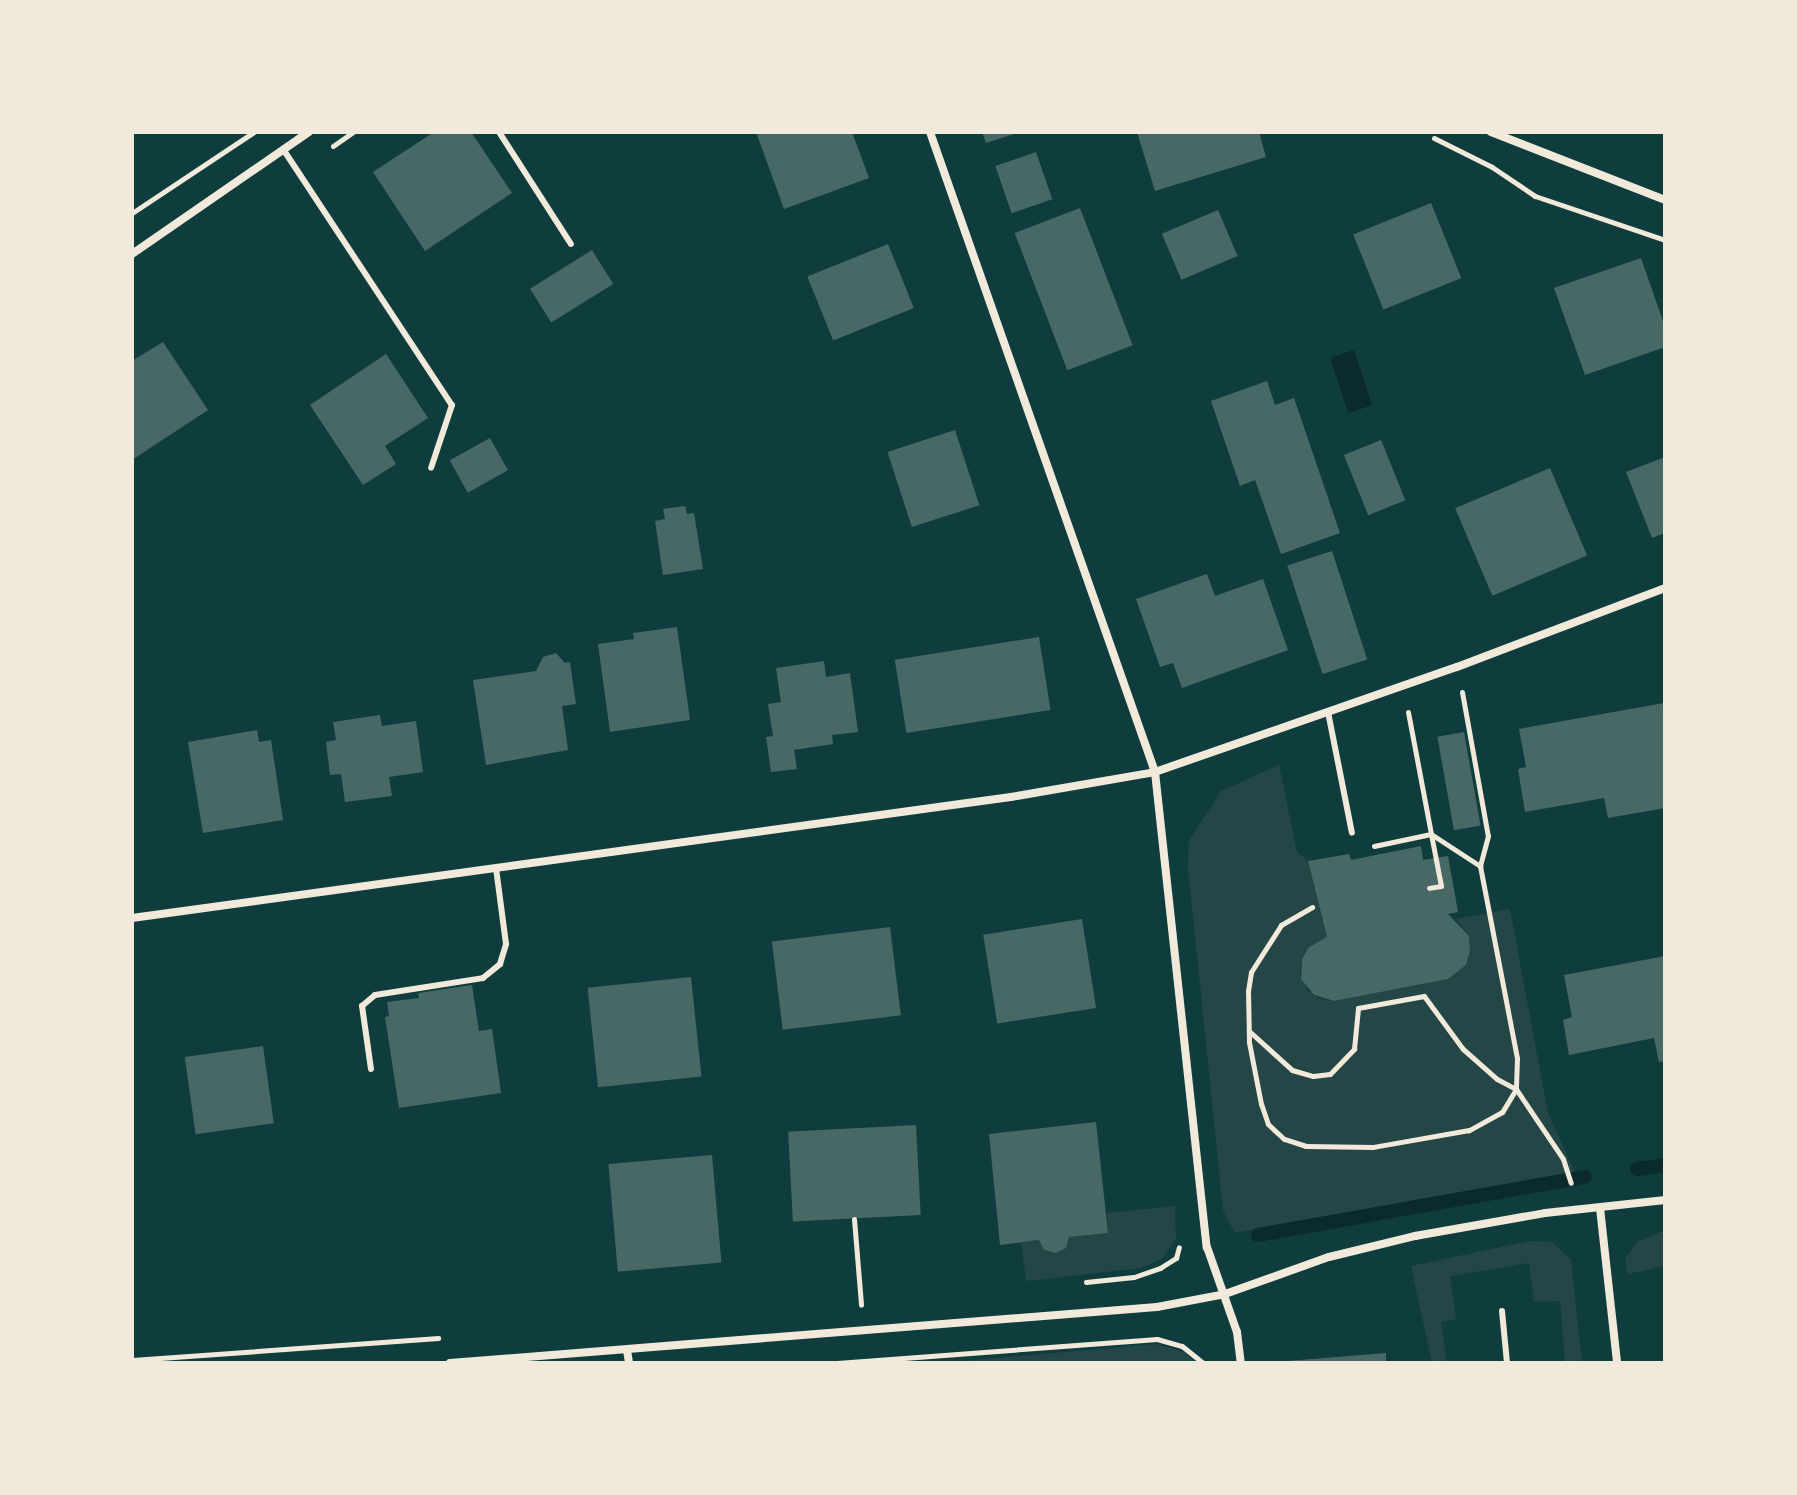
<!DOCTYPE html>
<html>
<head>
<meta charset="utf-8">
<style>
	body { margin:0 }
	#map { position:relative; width:1797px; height:1495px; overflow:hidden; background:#0f3d3e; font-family:Raleway,sans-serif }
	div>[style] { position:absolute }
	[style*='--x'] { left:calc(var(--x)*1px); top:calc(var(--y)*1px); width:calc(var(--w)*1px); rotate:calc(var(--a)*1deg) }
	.green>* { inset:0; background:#244646 }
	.water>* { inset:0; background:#0a2a2b; transform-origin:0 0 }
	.stream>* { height:14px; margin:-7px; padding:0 7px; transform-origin:7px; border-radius:7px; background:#0a2a2b }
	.building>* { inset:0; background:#486865; transform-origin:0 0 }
	.path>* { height:5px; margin:-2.5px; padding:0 2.5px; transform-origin:2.5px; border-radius:2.5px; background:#f1e9da }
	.service>* { height:6px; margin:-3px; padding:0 3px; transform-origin:3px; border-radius:3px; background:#f1e9da }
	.minor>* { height:8px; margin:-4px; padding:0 4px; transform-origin:4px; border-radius:4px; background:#f1e9da }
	span { translate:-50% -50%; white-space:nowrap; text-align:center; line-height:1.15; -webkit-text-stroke:7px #f1e9da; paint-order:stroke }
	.frame { position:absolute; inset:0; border:134px solid #f1e9da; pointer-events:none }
</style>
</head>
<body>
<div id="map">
	<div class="green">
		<i style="clip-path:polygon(1279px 765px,1297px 852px,1308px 861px,1327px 937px,1309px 947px,1302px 959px,1300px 973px,1308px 991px,1320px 999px,1334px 1001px,1448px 979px,1466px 965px,1470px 951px,1469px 936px,1455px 919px,1510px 909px,1548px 1113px,1575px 1172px,1235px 1233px,1223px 1211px,1188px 867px,1189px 841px,1221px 791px)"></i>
		<i style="clip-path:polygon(1175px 1206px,1176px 1238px,1163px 1258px,1141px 1268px,1026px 1281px,1021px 1243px,1039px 1240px,1044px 1250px,1056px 1253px,1066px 1248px,1069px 1237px,1108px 1233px,1107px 1213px)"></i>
		<i style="clip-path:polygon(1665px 1230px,1665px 1266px,1628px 1274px,1625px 1259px,1637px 1242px)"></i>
		<i style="clip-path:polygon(1530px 1241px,1552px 1242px,1571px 1260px,1582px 1363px,1565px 1363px,1560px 1301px,1534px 1302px,1529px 1263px,1450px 1276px,1456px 1319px,1441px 1322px,1447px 1363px,1432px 1363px,1411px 1266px)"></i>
		<i style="clip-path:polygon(1156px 1344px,1184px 1352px,1196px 1363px,938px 1363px)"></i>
	</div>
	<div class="water">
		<i style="left:1354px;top:350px;width:58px;height:25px;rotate:72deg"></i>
	</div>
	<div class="stream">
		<i style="--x:1637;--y:1169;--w:28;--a:-8"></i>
		<i style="--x:1258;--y:1235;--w:332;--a:-10.1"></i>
	</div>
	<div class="building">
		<i style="clip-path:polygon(434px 132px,471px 132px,512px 193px,425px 251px,373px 172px)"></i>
		<i style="clip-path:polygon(756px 132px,852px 132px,869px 178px,784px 209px)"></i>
		<i style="clip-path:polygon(982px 132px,1017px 132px,1017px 133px,986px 143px)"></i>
		<i style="clip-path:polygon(1137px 132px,1259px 132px,1266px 157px,1155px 191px)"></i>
		<i style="left:1036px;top:152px;width:50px;height:43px;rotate:71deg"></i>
		<i style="left:1431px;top:203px;width:81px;height:84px;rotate:68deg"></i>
		<i style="left:1080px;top:208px;width:147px;height:70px;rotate:69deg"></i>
		<i style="left:1218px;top:210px;width:50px;height:61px;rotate:67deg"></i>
		<i style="left:888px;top:244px;width:69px;height:87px;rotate:68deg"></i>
		<i style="left:592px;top:250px;width:40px;height:73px;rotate:58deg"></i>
		<i style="clip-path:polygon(1641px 258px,1665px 327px,1665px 347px,1585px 375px,1554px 288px)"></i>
		<i style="clip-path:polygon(163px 342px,208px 410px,132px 460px,132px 361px)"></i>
		<i style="clip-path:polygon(386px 354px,428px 418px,385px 446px,396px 464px,363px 485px,310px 405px)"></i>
		<i style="clip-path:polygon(1267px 381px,1275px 405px,1294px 398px,1340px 533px,1281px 554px,1255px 480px,1240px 486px,1211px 401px)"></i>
		<i style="left:955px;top:430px;width:79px;height:71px;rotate:72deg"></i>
		<i style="left:490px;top:438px;width:37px;height:46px;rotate:61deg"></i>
		<i style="left:1381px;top:440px;width:65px;height:40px;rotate:68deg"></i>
		<i style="clip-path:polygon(1665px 457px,1665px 533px,1652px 538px,1626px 472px)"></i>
		<i style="left:1550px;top:468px;width:95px;height:103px;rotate:67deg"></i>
		<i style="clip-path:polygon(685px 506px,687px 514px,694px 513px,703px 569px,663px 575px,655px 521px,665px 519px,663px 509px)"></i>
		<i style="left:1332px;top:551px;width:114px;height:47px;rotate:72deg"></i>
		<i style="clip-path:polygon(1207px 574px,1215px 596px,1263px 579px,1288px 650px,1182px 688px,1173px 663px,1160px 667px,1136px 599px)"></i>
		<i style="clip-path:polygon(677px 627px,690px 720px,610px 732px,598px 644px,634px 639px,633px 633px)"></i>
		<i style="left:1039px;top:637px;width:74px;height:146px;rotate:81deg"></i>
		<i style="clip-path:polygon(556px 653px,565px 663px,570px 662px,576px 704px,562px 706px,568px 750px,486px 765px,473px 680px,536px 671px,543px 657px)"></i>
		<i style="clip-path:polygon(824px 661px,826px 677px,850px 673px,858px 732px,832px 735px,833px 744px,794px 750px,797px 769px,771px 772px,766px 737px,773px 736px,768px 704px,781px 702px,776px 668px)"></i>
		<i style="clip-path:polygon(1664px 703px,1665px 808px,1608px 818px,1604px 798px,1525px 812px,1518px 769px,1526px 767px,1519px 729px)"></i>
		<i style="clip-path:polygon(380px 715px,382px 726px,416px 721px,423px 772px,389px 777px,392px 796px,345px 802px,341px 774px,330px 775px,326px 742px,336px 740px,333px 722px)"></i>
		<i style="clip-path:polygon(257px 730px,259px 742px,271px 740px,283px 820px,203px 833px,188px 742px)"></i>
		<i style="left:1464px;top:732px;width:95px;height:27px;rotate:80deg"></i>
		<i style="clip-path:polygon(1421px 846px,1423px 860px,1448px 856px,1458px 912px,1448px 914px,1469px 936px,1470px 951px,1466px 965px,1448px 979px,1334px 1001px,1314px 995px,1301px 979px,1302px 959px,1309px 947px,1327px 937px,1308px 861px,1349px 854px,1351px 860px)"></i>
		<i style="left:1082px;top:919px;width:90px;height:100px;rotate:81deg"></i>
		<i style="left:890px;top:927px;width:89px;height:119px;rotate:83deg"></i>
		<i style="clip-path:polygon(1665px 956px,1665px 1061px,1659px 1062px,1654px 1038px,1569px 1055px,1563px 1020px,1572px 1017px,1564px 975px)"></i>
		<i style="left:691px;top:977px;width:100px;height:104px;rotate:84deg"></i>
		<i style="clip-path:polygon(472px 985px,479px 1031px,492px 1029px,501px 1093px,399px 1108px,385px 1017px,389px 1016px,387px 1002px,419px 998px,418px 993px)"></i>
		<i style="left:263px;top:1046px;width:78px;height:79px;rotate:82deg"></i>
		<i style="clip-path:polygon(1096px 1122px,1108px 1233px,1069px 1237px,1066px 1248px,1056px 1253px,1044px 1250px,1039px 1240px,1000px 1245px,989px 1134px)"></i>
		<i style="left:916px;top:1125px;width:90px;height:128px;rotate:87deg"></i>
		<i style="left:712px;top:1155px;width:108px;height:104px;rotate:85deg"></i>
		<i style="clip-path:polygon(1386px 1353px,1386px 1363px,1287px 1363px,1287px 1361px)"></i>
	</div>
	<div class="path">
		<i style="--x:1434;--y:138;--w:65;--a:26.6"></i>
		<i style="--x:1492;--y:167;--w:52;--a:34"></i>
		<i style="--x:1535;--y:196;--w:137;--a:18.7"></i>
		<i style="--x:333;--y:146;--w:24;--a:-35"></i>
		<i style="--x:132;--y:213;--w:146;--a:-33.6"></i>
		<i style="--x:1462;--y:692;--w:146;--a:79.8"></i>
		<i style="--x:1488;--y:836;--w:31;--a:105"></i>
		<i style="--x:1480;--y:866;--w:196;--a:79.1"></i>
		<i style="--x:1517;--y:1058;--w:31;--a:92"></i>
		<i style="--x:1516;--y:1089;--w:84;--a:56.1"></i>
		<i style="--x:1563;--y:1159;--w:25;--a:72"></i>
		<i style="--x:1408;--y:712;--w:124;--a:79.3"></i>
		<i style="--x:1431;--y:834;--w:59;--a:33.1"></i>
		<i style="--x:1374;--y:846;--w:58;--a:-11.9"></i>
		<i style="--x:1431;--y:834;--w:53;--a:79.1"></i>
		<i style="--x:1441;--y:886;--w:12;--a:171"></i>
		<i style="--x:1249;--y:1031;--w:58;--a:42.2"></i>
		<i style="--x:1292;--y:1070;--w:22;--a:16"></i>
		<i style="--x:1313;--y:1076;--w:17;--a:-7"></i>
		<i style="--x:1330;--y:1074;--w:35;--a:-46"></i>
		<i style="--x:1354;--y:1049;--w:41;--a:-84.4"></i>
		<i style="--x:1358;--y:1008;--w:67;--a:-10.3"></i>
		<i style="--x:1424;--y:996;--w:66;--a:53.7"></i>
		<i style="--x:1463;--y:1049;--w:45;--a:41.4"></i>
		<i style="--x:1497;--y:1079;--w:21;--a:28"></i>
		<i style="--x:1516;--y:1089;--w:27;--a:121"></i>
		<i style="--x:1502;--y:1112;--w:38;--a:151"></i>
		<i style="--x:1469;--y:1130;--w:97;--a:170"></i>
		<i style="--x:1373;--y:1147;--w:67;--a:-179.1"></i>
		<i style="--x:1306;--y:1146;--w:23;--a:-162"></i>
		<i style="--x:1284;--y:1139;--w:22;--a:-137"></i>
		<i style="--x:1268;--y:1124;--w:21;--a:-109"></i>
		<i style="--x:1261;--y:1104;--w:63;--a:-101"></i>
		<i style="--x:1249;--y:1042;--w:51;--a:-91.1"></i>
		<i style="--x:1248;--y:991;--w:19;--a:-81"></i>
		<i style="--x:1251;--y:972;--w:56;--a:-57.4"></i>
		<i style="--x:1281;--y:925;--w:36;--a:-30"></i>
		<i style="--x:854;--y:1219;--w:86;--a:85.3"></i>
		<i style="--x:1086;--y:1282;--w:48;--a:-5.9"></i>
		<i style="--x:1134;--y:1277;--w:28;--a:-19"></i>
		<i style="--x:1160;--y:1268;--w:19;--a:-32"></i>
		<i style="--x:1176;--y:1258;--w:11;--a:-75"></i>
		<i style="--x:132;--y:1360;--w:307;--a:-4.1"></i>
		<i style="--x:837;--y:1363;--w:321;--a:-4.3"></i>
		<i style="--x:1157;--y:1339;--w:26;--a:16"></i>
		<i style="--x:1182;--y:1346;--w:27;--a:39"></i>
	</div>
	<div class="service">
		<i style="--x:499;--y:132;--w:133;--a:57.3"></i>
		<i style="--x:283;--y:149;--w:307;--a:56.6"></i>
		<i style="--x:452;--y:405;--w:66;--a:108.4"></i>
		<i style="--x:1328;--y:712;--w:123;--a:78.8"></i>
		<i style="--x:371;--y:1069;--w:64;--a:-98.1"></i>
		<i style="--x:362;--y:1006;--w:17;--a:-40"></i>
		<i style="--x:375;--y:995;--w:109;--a:-8.9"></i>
		<i style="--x:483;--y:978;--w:22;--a:-39"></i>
		<i style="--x:500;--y:964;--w:21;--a:-73"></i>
		<i style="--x:506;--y:944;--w:77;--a:-97.5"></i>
		<i style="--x:1502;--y:1311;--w:52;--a:84.5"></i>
	</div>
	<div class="minor">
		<i style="--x:930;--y:132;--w:678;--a:70.63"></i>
		<i style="--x:1155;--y:772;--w:478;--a:83.8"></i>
		<i style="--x:1207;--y:1247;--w:90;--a:70.6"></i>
		<i style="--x:1237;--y:1332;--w:31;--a:83"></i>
		<i style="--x:1491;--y:132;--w:187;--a:21.3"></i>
		<i style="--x:132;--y:254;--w:215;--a:-34.6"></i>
		<i style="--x:132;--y:918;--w:887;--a:-7.84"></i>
		<i style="--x:1011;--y:797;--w:146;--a:-9.8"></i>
		<i style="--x:1155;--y:772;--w:320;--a:-19.2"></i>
		<i style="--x:1457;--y:667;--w:222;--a:-20.8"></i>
		<i style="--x:1600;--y:1208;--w:156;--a:83.7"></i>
		<i style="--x:627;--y:1350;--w:13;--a:81"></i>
		<i style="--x:450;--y:1363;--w:709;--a:-4.53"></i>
		<i style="--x:1157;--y:1307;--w:69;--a:-10.8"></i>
		<i style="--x:1225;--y:1294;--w:110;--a:-19.6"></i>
		<i style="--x:1329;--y:1257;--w:89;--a:-13.7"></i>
		<i style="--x:1415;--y:1236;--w:132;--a:-10"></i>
		<i style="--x:1545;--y:1213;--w:121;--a:-6.2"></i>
	</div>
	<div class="frame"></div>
</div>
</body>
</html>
